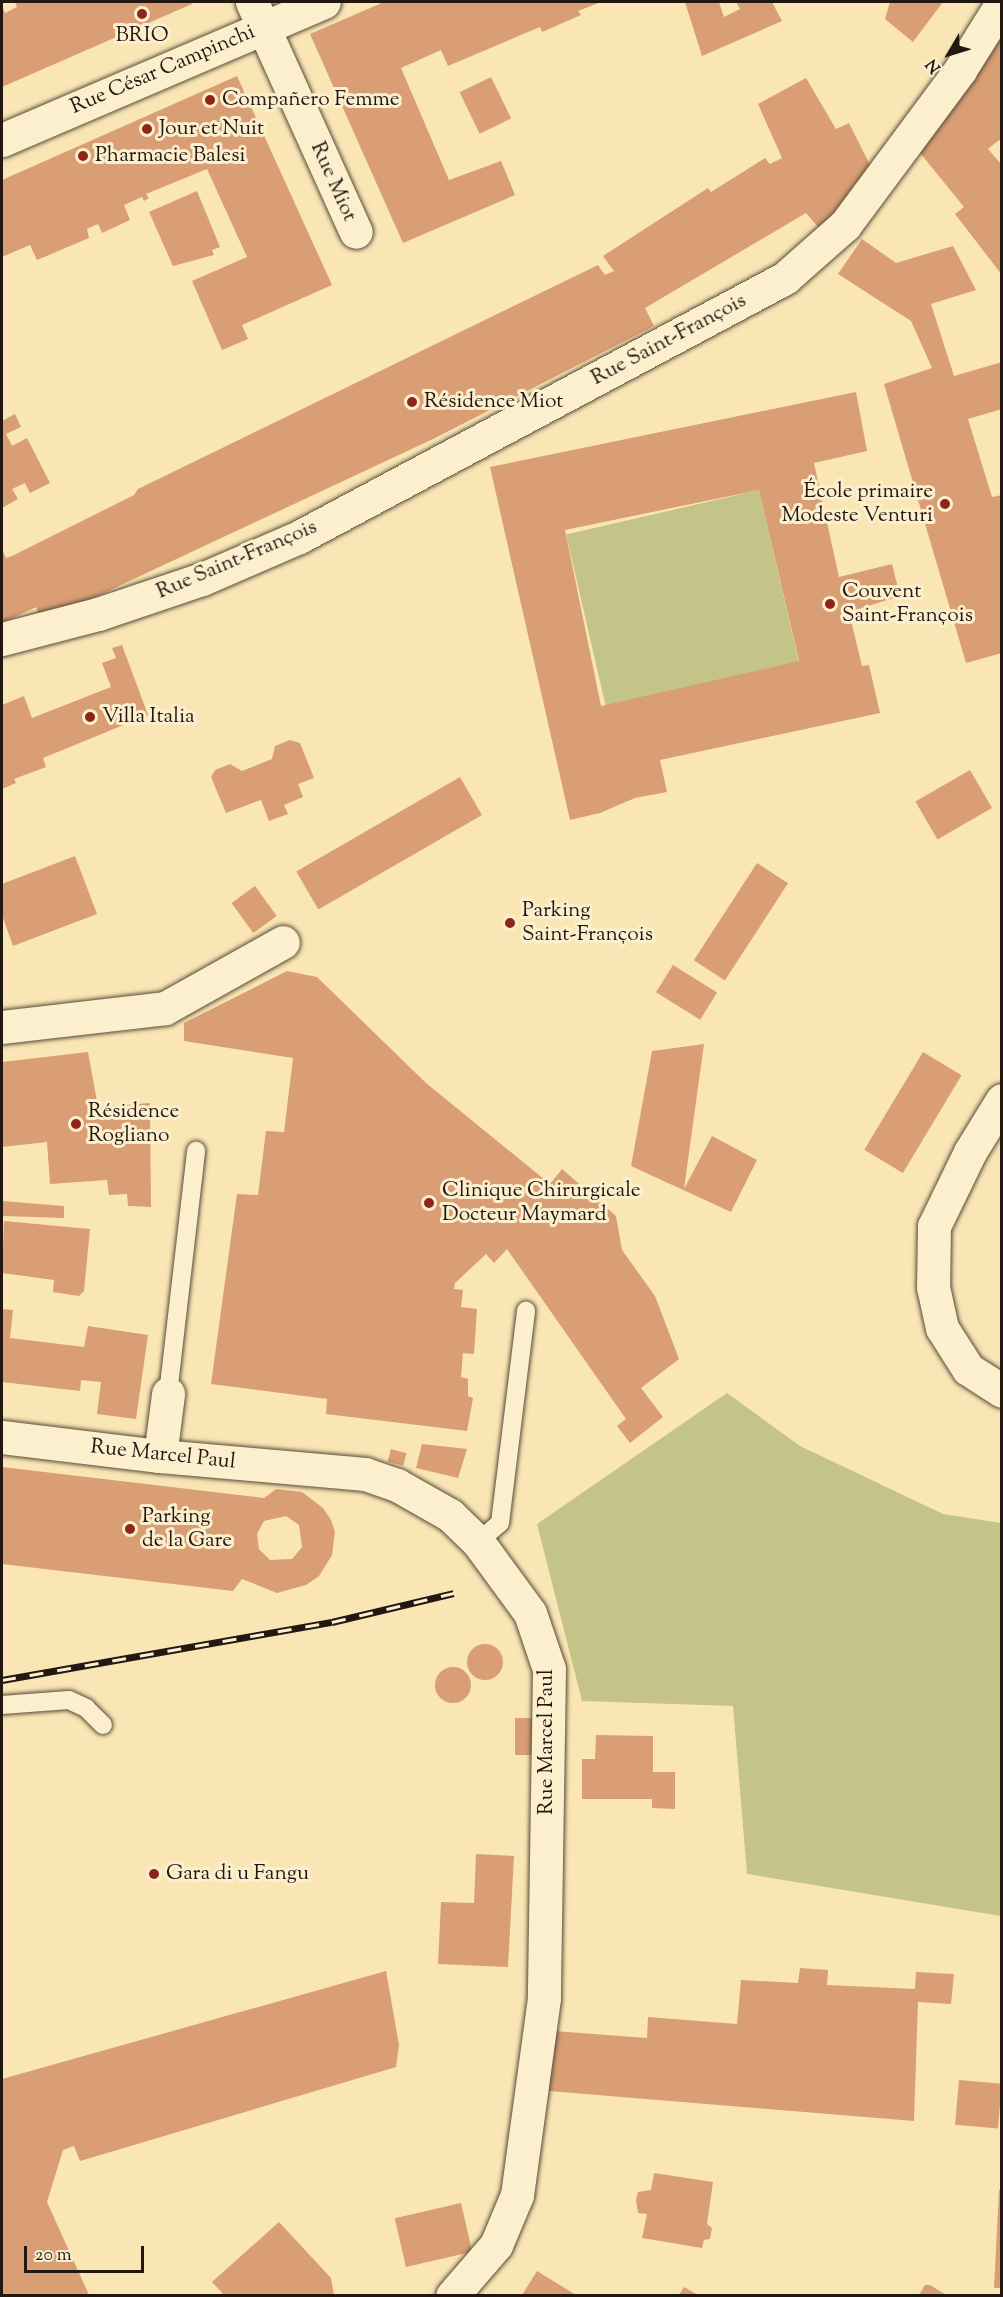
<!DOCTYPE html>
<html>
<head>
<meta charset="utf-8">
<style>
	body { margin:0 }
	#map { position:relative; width:1003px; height:2297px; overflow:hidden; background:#f9e6b4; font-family:"Sorts Mill Goudy",serif }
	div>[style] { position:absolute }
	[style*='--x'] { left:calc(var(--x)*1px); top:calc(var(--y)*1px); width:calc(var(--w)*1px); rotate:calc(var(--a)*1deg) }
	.green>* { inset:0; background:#c4c388; transform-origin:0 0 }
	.building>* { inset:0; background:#d99e74; transform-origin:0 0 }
	.round { border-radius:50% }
	.roads { filter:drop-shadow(0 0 2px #584b3a) drop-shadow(0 0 2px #584b3a) }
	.lane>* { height:18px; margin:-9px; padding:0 9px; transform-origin:9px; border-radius:9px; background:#fbefce }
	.street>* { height:33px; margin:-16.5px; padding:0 16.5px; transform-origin:16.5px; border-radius:16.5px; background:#fbefce }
	.secondary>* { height:33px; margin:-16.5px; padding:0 16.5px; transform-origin:16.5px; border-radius:16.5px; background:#fbefce }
	.rail>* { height:7px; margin-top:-3.5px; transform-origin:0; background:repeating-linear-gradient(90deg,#fbefce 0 14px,#221711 0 28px); box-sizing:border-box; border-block:2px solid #221711 }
	.dots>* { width:16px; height:16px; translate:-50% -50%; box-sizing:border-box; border:3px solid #fbefce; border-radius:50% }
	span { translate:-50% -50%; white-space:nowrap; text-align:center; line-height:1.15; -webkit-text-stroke:6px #fbefce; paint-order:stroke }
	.poi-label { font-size:21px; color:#221711 }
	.left { translate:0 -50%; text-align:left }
	.right { translate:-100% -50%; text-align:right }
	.street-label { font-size:21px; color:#221711 }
	.frame { position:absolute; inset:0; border:3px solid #221711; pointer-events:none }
	.north { position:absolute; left:919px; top:24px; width:60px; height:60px; -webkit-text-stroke:4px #fbefce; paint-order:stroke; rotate:232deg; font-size:16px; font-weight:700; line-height:24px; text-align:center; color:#221711 }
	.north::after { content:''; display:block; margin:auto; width:21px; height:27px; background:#221711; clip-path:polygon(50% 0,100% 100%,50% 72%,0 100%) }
	.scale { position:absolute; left:24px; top:2246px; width:120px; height:27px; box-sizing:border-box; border:3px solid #221711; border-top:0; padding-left:8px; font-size:18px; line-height:21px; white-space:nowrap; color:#221711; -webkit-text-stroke:4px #fbefce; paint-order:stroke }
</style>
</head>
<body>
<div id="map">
	<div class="green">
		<i style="left:759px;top:490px;width:176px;height:198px;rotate:77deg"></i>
		<i style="clip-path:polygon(727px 1393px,800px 1446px,943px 1514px,1001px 1523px,1001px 1916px,747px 1874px,733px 1706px,582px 1701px,537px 1524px)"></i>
	</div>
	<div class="building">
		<i style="clip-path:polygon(15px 2px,191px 2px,192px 4px,2px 87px,2px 6px,5px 13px,17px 7px)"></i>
		<i style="clip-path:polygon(384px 2px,601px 2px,578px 11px,581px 15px,542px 32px,540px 27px,448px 66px,441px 50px,401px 68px,449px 180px,501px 161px,515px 195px,403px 243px,310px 34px)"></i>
		<i style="clip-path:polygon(685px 2px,719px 2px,724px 17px,740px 9px,736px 2px,772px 2px,782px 21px,702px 56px)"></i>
		<i style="clip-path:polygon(890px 2px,943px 2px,913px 42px,885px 19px)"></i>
		<i style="clip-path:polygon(1002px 29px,1002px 142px,999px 140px,988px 149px,1002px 165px,1002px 275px,955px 214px,964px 207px,916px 148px)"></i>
		<i style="clip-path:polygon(237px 76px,332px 285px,242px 325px,248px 339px,222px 350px,192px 281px,247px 257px,207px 169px,146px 194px,149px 198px,144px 201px,142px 197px,124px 205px,130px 220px,102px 233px,98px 224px,87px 229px,89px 238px,37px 260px,30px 245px,2px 257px,2px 180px)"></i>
		<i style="left:491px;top:77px;width:46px;height:35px;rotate:64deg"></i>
		<i style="clip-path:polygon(806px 78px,836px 129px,849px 123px,874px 173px,819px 228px,806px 213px,645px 308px,654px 326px,433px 439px,42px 622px,36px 607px,2px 623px,2px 549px,6px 558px,12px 556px,134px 495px,138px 489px,598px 265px,605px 275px,614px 271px,603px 256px,708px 188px,711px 192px,765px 158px,770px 164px,782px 158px,758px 104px)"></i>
		<i style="clip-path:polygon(197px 191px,220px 247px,212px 250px,214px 255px,173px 266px,149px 212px)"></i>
		<i style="clip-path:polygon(862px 239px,896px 263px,953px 246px,976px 290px,931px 304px,954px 376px,1002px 362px,1002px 409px,968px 419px,992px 497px,1002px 495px,1002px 653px,966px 663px,884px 384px,932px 368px,911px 321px,838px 274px)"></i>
		<i style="clip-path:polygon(evenodd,856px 392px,867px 451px,814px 463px,839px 577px,892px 564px,900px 596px,849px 612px,862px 666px,869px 665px,880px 713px,660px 760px,667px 792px,635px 798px,600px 813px,570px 820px,490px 467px,856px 392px,759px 490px,799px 661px,601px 706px,565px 530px,759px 490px)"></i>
		<i style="clip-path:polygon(15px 414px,21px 427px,6px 434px,12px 446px,27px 438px,50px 483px,30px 493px,25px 483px,12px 489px,18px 499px,2px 508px,2px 421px)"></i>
		<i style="clip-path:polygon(122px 645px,148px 715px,43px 758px,46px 767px,14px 779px,16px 783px,2px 789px,2px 705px,24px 696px,32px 718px,111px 687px,102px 663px,116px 658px,112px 648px)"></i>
		<i style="clip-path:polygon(290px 740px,300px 743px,314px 778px,298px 784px,303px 797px,284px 805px,288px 814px,269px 821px,261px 800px,226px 813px,211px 777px,215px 770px,230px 764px,242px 771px,272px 759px,275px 746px)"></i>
		<i style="left:970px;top:770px;width:44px;height:63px;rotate:60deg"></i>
		<i style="left:460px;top:777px;width:44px;height:189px;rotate:60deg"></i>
		<i style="clip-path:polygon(75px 856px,97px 914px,13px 946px,2px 915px,2px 884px)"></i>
		<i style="left:757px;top:863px;width:37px;height:116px;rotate:33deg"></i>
		<i style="left:255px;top:886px;width:37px;height:29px;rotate:54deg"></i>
		<i style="left:673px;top:965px;width:52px;height:32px;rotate:32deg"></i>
		<i style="clip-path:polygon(287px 971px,317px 977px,426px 1083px,550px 1184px,562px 1169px,616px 1216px,622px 1250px,655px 1296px,679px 1359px,641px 1388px,663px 1417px,630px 1443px,617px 1426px,626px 1419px,507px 1249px,494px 1263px,486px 1254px,455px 1283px,454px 1289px,463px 1290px,461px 1307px,477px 1309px,474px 1354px,463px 1353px,461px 1377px,468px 1379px,468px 1396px,473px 1398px,467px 1431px,326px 1414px,327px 1399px,211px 1384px,237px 1194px,258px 1195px,266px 1131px,284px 1132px,293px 1058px,184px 1041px,184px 1023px)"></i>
		<i style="clip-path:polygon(704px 1044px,684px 1189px,712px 1136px,757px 1160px,731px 1212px,631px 1166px,652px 1051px)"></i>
		<i style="clip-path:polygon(88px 1052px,98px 1107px,150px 1103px,151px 1207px,128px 1206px,127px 1194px,109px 1195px,107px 1180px,50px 1184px,47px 1142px,2px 1147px,2px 1062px)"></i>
		<i style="left:923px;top:1052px;width:45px;height:114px;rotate:31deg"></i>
		<i style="clip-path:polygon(2px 1201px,64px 1206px,64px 1218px,2px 1216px)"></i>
		<i style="clip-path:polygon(4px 1221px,90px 1229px,84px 1291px,79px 1296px,53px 1292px,54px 1280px,2px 1273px)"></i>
		<i style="clip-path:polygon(2px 1309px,13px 1310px,10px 1338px,84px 1347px,88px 1326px,148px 1335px,136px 1419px,97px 1414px,101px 1382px,81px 1380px,80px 1391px,2px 1382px)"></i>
		<i style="clip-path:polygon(422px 1444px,467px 1449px,458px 1478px,416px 1468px)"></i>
		<i style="left:391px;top:1449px;width:16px;height:13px;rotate:15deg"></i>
		<i style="clip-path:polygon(evenodd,2px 1467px,264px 1498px,276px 1489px,302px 1492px,323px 1508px,331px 1520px,335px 1532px,332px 1555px,319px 1576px,306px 1585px,277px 1593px,242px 1579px,233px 1591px,2px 1564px,2px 1467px,286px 1516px,299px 1525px,302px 1547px,292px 1559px,270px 1560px,259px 1549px,257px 1534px,264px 1521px,286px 1516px)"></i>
		<i class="round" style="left:467px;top:1644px;width:36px;height:36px"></i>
		<i class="round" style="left:435px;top:1667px;width:36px;height:36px"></i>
		<i style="left:515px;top:1718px;width:19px;height:37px"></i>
		<i style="clip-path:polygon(596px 1735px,653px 1736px,653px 1772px,675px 1772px,675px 1809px,652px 1808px,652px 1799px,582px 1799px,582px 1759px,595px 1759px)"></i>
		<i style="clip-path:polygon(476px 1854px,514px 1856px,508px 1967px,438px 1964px,441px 1902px,474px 1903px)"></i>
		<i style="clip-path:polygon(800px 1968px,828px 1970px,827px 1985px,915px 1989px,916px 1972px,954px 1974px,951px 2004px,918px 2002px,914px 2121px,549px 2091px,554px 2031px,647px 2038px,648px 2017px,737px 2024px,741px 1980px,798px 1983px)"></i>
		<i style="clip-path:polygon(386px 1971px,399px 2045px,396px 2067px,80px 2161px,74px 2146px,63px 2150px,47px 2202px,89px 2295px,2px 2295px,2px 2079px)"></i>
		<i style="left:959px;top:2080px;width:43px;height:45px;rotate:5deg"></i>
		<i style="clip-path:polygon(654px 2173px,713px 2182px,707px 2224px,712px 2228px,710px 2239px,704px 2240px,702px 2248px,642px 2238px,647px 2214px,638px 2213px,636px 2200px,638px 2192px,651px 2190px)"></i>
		<i style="clip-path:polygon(999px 2190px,1002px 2190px,1002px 2288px,994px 2288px)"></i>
		<i style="left:461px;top:2203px;width:50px;height:68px;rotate:77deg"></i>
		<i style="clip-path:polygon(279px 2222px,331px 2278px,334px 2295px,224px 2295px,212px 2282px)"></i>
		<i style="clip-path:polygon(537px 2271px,576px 2295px,522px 2295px)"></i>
		<i style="clip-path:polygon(925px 2285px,930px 2285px,946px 2295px,919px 2295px)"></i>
		<i style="clip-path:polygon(684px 2287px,698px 2295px,679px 2295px)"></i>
	</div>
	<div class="roads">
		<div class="lane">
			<i style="--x:168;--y:1394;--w:245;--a:-83.4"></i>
			<i style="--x:478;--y:1542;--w:29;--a:-41"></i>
			<i style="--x:500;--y:1523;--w:214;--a:-83"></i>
			<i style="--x:2;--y:1705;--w:67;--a:-4.3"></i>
			<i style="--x:69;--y:1700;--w:19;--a:25"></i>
			<i style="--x:86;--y:1708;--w:24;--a:45"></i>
		</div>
		<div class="street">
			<i style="--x:252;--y:2;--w:252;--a:65.7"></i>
			<i style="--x:2;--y:639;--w:99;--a:-14.6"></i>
			<i style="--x:98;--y:614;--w:110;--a:-18.6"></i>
			<i style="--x:202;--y:579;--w:106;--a:-23.4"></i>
			<i style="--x:299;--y:537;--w:551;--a:-28.05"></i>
			<i style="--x:785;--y:278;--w:80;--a:-41.5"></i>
			<i style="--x:845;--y:225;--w:193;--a:-53.4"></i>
			<i style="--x:960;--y:70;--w:79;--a:-57.9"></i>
			<i style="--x:2;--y:1027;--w:164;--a:-6.6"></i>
			<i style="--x:165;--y:1008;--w:135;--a:-29.2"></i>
			<i style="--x:2;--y:1437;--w:159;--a:6.9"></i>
			<i style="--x:160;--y:1456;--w:206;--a:5"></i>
			<i style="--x:365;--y:1474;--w:34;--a:19"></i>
			<i style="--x:397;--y:1485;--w:61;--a:29.5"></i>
			<i style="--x:450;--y:1515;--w:39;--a:44"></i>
			<i style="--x:478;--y:1542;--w:88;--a:53.8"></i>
			<i style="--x:530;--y:1613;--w:59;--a:71.3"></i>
			<i style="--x:549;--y:1669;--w:329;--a:90.9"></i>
			<i style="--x:544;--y:1998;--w:199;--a:97.8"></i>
			<i style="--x:517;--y:2195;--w:54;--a:112.8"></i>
			<i style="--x:496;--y:2245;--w:67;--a:130.8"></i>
			<i style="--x:160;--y:1456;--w:63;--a:-82.6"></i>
		</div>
		<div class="secondary">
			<i style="--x:2;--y:140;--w:350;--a:-23.2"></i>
			<i style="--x:1002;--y:1100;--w:61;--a:121.6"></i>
			<i style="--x:970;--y:1152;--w:82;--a:115.9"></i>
			<i style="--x:934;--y:1226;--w:61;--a:90.9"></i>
			<i style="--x:933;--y:1287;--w:42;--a:77.6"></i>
			<i style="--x:942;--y:1328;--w:49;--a:57.6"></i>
			<i style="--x:968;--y:1369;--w:40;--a:32.9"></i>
		</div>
	</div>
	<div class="rail">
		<i style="--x:2;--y:1680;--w:335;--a:-10"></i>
		<i style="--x:332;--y:1622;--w:125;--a:-13.4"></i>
	</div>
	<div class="dots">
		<i style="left:142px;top:14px;background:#8f2418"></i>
		<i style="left:210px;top:100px;background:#8f2418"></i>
		<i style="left:147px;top:129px;background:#8f2418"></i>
		<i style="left:83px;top:156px;background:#8f2418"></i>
		<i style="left:412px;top:402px;background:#8f2418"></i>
		<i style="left:945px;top:504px;background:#8f2418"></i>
		<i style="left:830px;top:604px;background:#8f2418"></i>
		<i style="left:90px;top:717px;background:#8f2418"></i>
		<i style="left:510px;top:923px;background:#8f2418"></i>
		<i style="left:76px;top:1124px;background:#8f2418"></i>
		<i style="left:429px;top:1203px;background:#8f2418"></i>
		<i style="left:130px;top:1529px;background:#8f2418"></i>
		<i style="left:154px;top:1874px;background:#8f2418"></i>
	</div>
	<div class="poi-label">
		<span style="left:142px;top:36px">BRIO</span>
		<span class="left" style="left:222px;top:100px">Compañero Femme</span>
		<span class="left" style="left:159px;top:129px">Jour et Nuit</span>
		<span class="left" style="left:95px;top:156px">Pharmacie Balesi</span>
		<span class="left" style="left:424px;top:402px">Résidence Miot</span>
		<span class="right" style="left:933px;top:504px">École primaire<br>Modeste Venturi</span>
		<span class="left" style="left:842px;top:604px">Couvent<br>Saint-François</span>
		<span class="left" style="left:102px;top:717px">Villa Italia</span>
		<span class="left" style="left:522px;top:923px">Parking<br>Saint-François</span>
		<span class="left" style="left:88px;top:1124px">Résidence<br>Rogliano</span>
		<span class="left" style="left:442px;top:1203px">Clinique Chirurgicale<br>Docteur Maymard</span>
		<span class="left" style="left:142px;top:1529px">Parking<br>de la Gare</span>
		<span class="left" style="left:166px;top:1874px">Gara di u Fangu</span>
	</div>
	<div class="street-label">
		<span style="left:163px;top:70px;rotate:-23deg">Rue César Campinchi</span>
		<span style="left:333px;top:182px;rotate:66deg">Rue Miot</span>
		<span style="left:669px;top:340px;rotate:-28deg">Rue Saint-François</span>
		<span style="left:237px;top:560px;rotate:-23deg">Rue Saint-François</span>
		<span style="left:163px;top:1455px;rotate:6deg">Rue Marcel Paul</span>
		<span style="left:547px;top:1742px;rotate:-90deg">Rue Marcel Paul</span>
	</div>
	<div class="frame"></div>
	<div class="north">N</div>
	<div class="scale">20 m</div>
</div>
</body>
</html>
